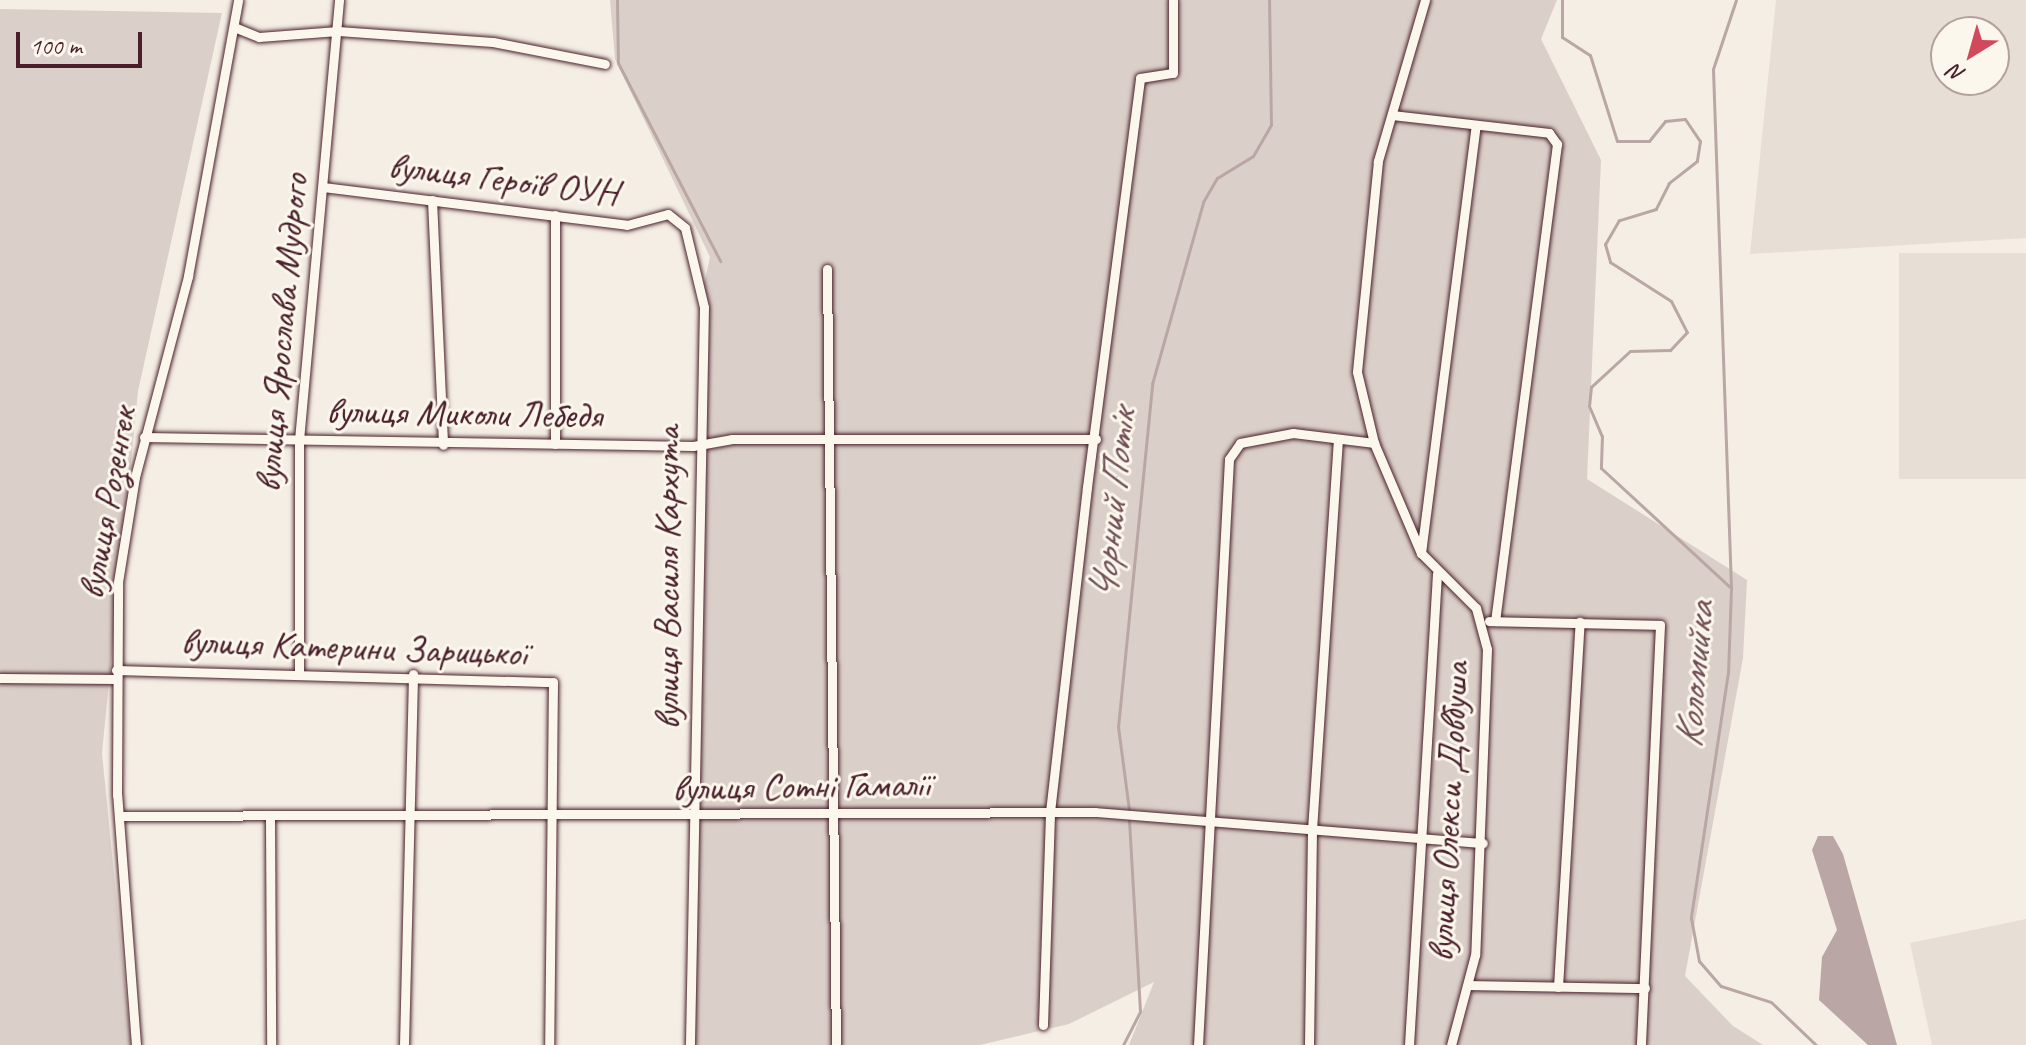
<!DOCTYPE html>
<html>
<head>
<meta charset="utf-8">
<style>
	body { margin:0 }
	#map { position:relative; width:2026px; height:1045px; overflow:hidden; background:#f4eee4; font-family:Caveat,sans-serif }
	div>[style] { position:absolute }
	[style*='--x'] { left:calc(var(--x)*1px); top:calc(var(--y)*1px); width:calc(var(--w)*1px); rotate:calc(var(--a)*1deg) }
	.built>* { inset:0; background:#e7dfd6; transform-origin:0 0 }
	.green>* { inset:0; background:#dbd0c9 }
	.water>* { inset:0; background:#baa7a5 }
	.stream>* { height:3px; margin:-1.5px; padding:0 1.5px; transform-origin:1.5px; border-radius:1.5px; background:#baa7a5 }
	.roads { filter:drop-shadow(0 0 2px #4a1f2b) drop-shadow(0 0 2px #4a1f2b) }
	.minor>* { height:9px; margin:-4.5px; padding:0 4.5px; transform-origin:4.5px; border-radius:4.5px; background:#fbf7ec }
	span { translate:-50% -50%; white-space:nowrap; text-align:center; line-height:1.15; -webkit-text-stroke:6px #fbf7ec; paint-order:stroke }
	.street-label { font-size:38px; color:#4a1f2b }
	.water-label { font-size:40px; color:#714f56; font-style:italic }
	.north { position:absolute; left:1930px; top:16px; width:80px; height:80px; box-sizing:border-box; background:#fbf7ec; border:2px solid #b4a19f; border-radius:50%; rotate:217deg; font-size:22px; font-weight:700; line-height:32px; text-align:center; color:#4a1f2b }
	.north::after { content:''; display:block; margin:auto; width:28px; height:36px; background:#d1495b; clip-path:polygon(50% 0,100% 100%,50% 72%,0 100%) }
	.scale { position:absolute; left:16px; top:32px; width:126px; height:36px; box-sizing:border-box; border:4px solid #4a1f2b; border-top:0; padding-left:10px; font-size:24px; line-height:28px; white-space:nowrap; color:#4a1f2b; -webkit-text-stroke:6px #fbf7ec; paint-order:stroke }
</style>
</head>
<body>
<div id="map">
	<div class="built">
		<i style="clip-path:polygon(evenodd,1776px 0,2026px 0,2026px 238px,1750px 254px,1776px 0,1994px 32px,1994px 80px,1946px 80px,1946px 32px,1994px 32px)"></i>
		<i style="left:2026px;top:253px;width:226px;height:127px;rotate:90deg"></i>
		<i style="clip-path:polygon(2026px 919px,2026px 1045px,1932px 1045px,1910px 943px)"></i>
	</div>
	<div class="green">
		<i style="clip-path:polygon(610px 0,1557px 0,1541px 39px,1601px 160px,1587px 479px,1747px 580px,1743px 658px,1685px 976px,1733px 1026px,1763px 1045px,1129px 1045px,1154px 982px,1069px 1024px,980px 1045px,693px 1045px,699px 307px,710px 257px,615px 59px)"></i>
		<i style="clip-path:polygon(0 9px,222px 13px,138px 391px,102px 753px,131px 1045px,0 1045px)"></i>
	</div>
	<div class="water">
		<i style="clip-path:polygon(1818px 836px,1833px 836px,1843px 854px,1897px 1045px,1868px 1045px,1819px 1000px,1822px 957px,1837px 930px,1812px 850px)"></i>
	</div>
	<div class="stream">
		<i style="--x:617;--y:0;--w:63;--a:89.1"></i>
		<i style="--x:618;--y:63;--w:223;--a:62.7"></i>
		<i style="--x:1562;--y:0;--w:37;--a:90"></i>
		<i style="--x:1562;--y:37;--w:33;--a:33"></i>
		<i style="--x:1590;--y:55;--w:90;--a:72.6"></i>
		<i style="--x:1617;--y:141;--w:32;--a:0"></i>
		<i style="--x:1649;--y:141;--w:26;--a:-51"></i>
		<i style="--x:1665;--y:121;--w:20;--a:-6"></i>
		<i style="--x:1685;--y:119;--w:27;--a:56"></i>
		<i style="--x:1700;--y:141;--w:20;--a:99"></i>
		<i style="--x:1697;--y:161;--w:36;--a:142"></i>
		<i style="--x:1669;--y:183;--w:29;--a:117"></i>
		<i style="--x:1656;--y:209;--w:39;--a:163"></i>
		<i style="--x:1619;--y:220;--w:28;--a:120"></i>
		<i style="--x:1605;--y:244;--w:19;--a:74"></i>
		<i style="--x:1610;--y:262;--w:72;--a:32.6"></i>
		<i style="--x:1671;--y:301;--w:35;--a:63"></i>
		<i style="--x:1687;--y:332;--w:25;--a:133"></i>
		<i style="--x:1670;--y:350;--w:40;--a:178.6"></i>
		<i style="--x:1630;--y:351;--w:53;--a:137.3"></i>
		<i style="--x:1591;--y:387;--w:19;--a:96"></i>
		<i style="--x:1589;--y:406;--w:33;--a:67"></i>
		<i style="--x:1602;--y:436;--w:32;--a:92"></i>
		<i style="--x:1601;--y:468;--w:177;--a:42.7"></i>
		<i style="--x:1731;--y:588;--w:84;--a:92"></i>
		<i style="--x:1728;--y:672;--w:249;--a:98.6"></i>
		<i style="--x:1691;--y:918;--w:44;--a:79.5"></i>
		<i style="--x:1699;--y:961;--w:33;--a:49"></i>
		<i style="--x:1721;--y:986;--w:52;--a:17.7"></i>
		<i style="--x:1771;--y:1002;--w:62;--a:43.7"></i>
		<i style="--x:1731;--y:588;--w:519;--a:-91.99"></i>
		<i style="--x:1713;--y:69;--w:73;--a:-71.6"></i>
		<i style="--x:1129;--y:810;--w:84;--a:-97.5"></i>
		<i style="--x:1118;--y:727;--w:345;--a:-84.3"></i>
		<i style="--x:1152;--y:384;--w:189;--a:-74.3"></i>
		<i style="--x:1203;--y:202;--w:28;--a:-60"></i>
		<i style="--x:1217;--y:178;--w:42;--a:-31.4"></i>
		<i style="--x:1253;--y:156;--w:36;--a:-60"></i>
		<i style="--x:1271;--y:125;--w:125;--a:-90.9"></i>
		<i style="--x:1123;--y:1045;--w:38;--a:-63"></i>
		<i style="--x:1140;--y:1011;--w:193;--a:-93.3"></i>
	</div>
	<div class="roads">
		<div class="minor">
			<i style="--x:1425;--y:0;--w:168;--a:106.3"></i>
			<i style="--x:1378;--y:161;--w:212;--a:95.7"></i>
			<i style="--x:1357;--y:372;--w:73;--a:76.5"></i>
			<i style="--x:1374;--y:443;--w:120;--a:66.9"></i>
			<i style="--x:1421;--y:553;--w:78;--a:45"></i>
			<i style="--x:1476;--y:608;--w:42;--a:75"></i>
			<i style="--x:1487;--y:649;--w:306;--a:92.2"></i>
			<i style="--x:1475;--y:955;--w:93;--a:104.9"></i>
			<i style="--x:234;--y:27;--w:27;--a:22"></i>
			<i style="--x:259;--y:37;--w:79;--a:-4.3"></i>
			<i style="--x:338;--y:31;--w:155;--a:4.1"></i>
			<i style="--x:493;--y:42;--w:114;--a:11.1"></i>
			<i style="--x:1392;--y:115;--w:158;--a:6.5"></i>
			<i style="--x:1549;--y:133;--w:14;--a:54"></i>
			<i style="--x:1557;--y:144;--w:481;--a:97.4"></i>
			<i style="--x:323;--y:187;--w:306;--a:7.1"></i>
			<i style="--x:627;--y:225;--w:42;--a:-15"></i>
			<i style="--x:668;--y:214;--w:22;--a:39"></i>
			<i style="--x:685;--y:228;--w:81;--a:76.5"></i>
			<i style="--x:704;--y:307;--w:738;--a:91.09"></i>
			<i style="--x:432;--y:200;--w:245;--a:87.4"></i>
			<i style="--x:827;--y:269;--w:776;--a:89.34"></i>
			<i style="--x:144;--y:437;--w:549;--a:0.94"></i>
			<i style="--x:693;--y:446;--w:40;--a:-10"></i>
			<i style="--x:732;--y:439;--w:364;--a:0"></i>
			<i style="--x:555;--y:444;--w:229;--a:-90"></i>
			<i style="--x:1421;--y:553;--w:431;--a:-82.7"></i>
			<i style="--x:1489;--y:621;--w:171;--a:1.3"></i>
			<i style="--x:1660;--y:625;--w:420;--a:92.6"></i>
			<i style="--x:116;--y:670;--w:437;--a:1.6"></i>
			<i style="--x:553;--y:682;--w:363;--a:90.6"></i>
			<i style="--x:299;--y:671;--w:231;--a:-90"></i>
			<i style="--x:299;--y:440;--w:442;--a:-84.8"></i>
			<i style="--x:0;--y:678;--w:116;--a:0.5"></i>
			<i style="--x:119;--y:816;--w:976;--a:-0.23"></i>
			<i style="--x:1095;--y:812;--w:389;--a:4.6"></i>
			<i style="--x:270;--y:817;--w:228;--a:89.7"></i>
			<i style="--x:1470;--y:985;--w:175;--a:1"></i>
			<i style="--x:1558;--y:987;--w:366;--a:-86.6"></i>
			<i style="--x:1043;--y:1025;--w:213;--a:-88.1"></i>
			<i style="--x:1050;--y:812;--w:327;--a:-83.5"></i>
			<i style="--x:1087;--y:487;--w:412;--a:-82.6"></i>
			<i style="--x:1140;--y:78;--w:33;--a:-9"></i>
			<i style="--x:1173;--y:73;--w:73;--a:-90"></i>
			<i style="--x:136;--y:1045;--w:251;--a:-94.3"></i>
			<i style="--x:117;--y:795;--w:213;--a:-89.7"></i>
			<i style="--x:118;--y:582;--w:106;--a:-80.8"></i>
			<i style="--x:135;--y:477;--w:208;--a:-75.2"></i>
			<i style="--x:188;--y:276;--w:280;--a:-79.7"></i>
			<i style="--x:404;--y:1045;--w:371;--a:-88.6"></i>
			<i style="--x:1198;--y:1045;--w:587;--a:-86.97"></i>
			<i style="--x:1229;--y:459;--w:19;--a:-55"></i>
			<i style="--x:1240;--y:443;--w:54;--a:-10.7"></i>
			<i style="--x:1293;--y:433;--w:82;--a:7"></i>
			<i style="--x:1309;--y:1045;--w:215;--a:-89.2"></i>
			<i style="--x:1312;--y:830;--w:390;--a:-86.2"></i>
			<i style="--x:1409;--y:1045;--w:472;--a:-86.6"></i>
		</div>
	</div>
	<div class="street-label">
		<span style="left:503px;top:179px;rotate:7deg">вулиця Героїв ОУН</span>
		<span style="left:281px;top:333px;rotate:-85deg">вулиця Ярослава Мудрого</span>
		<span style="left:464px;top:413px;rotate:1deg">вулиця Миколи Лебедя</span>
		<span style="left:107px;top:503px;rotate:-80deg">вулиця Розенгек</span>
		<span style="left:667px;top:578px;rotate:-90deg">вулиця Василя Кархута</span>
		<span style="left:354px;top:647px;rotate:2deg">вулиця Катерини Зарицької</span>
		<span style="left:801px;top:786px;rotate:-1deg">вулиця Сотні Гамалії</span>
		<span style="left:1448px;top:812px;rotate:-87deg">вулиця Олекси Довбуша</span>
	</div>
	<div class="water-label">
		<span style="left:1112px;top:505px;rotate:-84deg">Чорний Потік</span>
		<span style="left:1694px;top:675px;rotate:-85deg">Коломийка</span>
	</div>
	<div class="north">N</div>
	<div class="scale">100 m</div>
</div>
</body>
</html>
